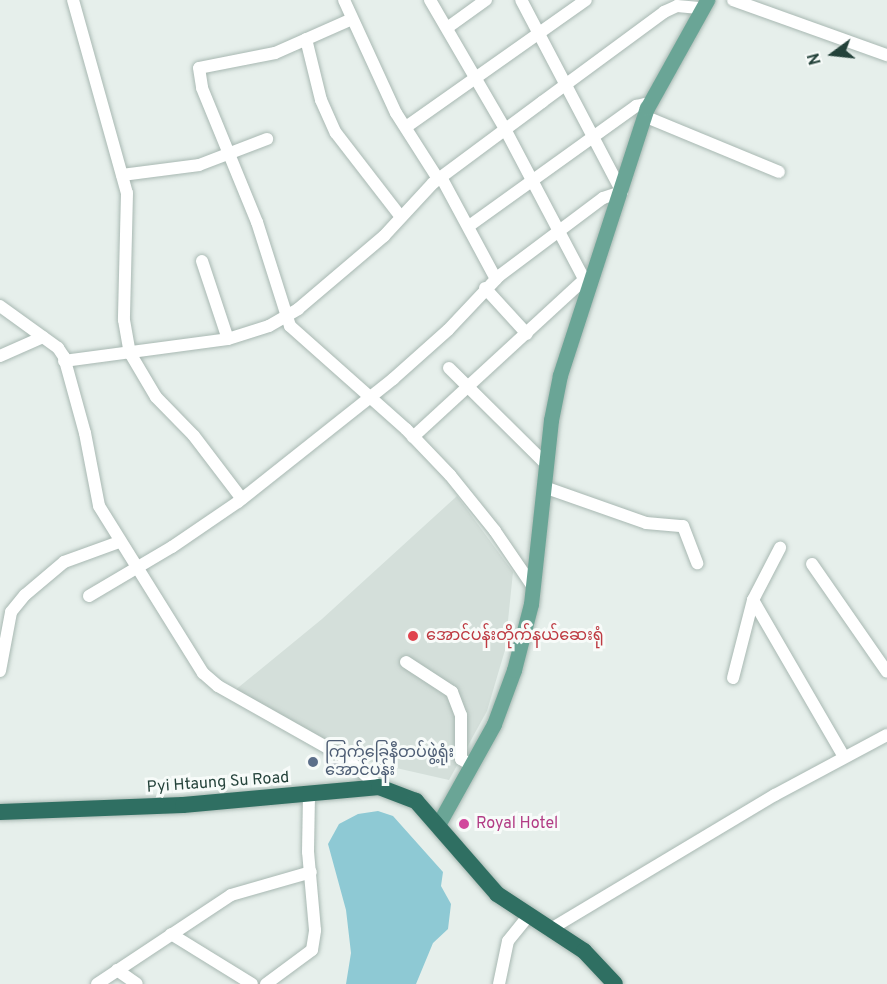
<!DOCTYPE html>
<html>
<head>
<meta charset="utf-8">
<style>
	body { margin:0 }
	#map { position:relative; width:887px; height:984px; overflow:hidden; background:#e6efeb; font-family:Overpass,"Noto Sans Myanmar",sans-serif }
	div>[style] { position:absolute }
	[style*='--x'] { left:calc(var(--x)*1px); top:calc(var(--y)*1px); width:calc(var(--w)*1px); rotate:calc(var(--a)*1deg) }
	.built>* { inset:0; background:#d4dfda }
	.water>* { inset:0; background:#8ec9d4 }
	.roads { filter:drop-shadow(0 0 2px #a8b8b2) drop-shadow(0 0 2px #a8b8b2) }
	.minor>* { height:12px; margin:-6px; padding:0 6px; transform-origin:6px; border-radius:6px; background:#fff }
	.major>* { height:15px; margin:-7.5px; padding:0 7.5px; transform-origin:7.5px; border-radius:7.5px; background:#6aa596 }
	.highway>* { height:16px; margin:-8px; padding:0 8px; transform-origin:8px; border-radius:8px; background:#2f6f62 }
	.dots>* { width:16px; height:16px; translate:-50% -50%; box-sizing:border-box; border:3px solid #f7fbf9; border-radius:50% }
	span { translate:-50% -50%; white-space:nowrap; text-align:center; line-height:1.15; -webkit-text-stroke:6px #f7fbf9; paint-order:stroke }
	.health-label { font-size:16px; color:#be3a42 }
	.left { translate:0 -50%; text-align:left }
	.service-label { font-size:16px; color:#4e5e75 }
	.street-label { font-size:16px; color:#24423a }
	.hotel-label { font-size:16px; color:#b23c85 }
	.north { position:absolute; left:803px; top:24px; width:60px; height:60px; -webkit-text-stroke:4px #f7fbf9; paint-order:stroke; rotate:255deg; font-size:16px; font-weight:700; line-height:24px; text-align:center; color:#24423a }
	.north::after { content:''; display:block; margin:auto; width:21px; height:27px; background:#24423a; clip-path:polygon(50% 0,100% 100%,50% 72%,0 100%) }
</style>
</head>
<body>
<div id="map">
	<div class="built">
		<i style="clip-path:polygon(457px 496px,513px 572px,505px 650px,487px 711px,449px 780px,361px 760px,234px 691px,322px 619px)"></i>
	</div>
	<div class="water">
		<i style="clip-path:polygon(378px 811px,393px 816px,443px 872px,441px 886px,451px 904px,448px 929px,433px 943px,416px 984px,346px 984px,351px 953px,346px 910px,328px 844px,339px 824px,358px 814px)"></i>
	</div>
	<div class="roads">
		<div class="minor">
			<i style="--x:73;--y:0;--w:200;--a:74.4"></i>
			<i style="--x:127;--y:193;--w:127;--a:91.4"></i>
			<i style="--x:124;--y:320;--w:34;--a:80"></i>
			<i style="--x:130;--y:353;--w:51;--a:59.4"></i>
			<i style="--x:156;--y:397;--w:54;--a:45.7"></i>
			<i style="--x:194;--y:436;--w:79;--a:52.7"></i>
			<i style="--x:344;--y:0;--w:124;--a:65.3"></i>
			<i style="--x:396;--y:113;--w:78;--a:57.5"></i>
			<i style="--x:430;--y:0;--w:149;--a:59.8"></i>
			<i style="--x:505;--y:129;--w:180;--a:62.2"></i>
			<i style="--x:733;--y:0;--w:164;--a:19.7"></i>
			<i style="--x:352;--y:19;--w:84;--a:156.2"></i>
			<i style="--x:275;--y:53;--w:77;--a:168.8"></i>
			<i style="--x:199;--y:68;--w:20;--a:81"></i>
			<i style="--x:202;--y:88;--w:145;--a:67.7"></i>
			<i style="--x:257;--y:222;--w:109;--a:72.4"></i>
			<i style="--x:290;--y:326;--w:155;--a:41.6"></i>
			<i style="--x:406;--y:429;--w:64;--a:46.3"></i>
			<i style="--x:450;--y:475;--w:72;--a:51.2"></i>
			<i style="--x:495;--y:531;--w:68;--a:55.8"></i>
			<i style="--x:447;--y:28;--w:48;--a:-35.7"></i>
			<i style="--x:306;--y:39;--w:63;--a:76.2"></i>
			<i style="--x:321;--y:100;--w:36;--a:66"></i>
			<i style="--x:336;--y:133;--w:106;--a:52.3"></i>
			<i style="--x:644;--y:116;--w:146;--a:22.5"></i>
			<i style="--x:406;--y:127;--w:220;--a:-35.2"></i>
			<i style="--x:122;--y:175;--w:78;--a:-7.4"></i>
			<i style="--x:199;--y:165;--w:73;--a:-20.9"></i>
			<i style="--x:441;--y:177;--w:116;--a:61.7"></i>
			<i style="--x:469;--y:226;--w:206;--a:-35.7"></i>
			<i style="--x:636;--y:106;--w:13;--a:-13"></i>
			<i style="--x:202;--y:261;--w:82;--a:71.6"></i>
			<i style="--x:485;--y:288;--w:62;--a:47.6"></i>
			<i style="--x:0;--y:306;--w:72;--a:35.9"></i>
			<i style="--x:58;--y:348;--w:11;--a:56"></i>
			<i style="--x:64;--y:357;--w:79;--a:74.6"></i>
			<i style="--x:85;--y:433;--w:74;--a:79.1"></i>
			<i style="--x:99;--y:506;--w:197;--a:58.1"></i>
			<i style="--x:203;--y:673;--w:20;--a:41"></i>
			<i style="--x:218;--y:686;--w:147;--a:29.4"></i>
			<i style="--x:346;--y:758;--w:44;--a:41.3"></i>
			<i style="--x:0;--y:356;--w:47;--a:-23.8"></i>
			<i style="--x:64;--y:361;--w:165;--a:-7.6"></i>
			<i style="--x:228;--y:339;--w:43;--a:-17.6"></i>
			<i style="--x:269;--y:326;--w:34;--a:-30"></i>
			<i style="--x:298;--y:309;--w:113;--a:-40.3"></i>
			<i style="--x:384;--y:236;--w:72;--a:-47.2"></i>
			<i style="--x:433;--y:183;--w:136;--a:-36.6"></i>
			<i style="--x:542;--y:102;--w:152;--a:-36.4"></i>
			<i style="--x:664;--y:12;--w:14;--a:-25"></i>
			<i style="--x:677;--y:6;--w:25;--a:5"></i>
			<i style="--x:449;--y:368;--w:136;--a:44.7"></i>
			<i style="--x:413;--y:437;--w:232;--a:-42.6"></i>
			<i style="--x:544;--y:487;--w:108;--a:19.4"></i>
			<i style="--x:646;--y:523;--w:37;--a:5"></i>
			<i style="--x:683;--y:526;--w:40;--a:69"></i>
			<i style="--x:812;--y:564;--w:131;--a:55.2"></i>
			<i style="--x:89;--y:596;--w:96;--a:-30.6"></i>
			<i style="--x:172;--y:547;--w:80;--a:-34.3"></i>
			<i style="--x:238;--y:502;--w:198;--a:-38.4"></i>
			<i style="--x:393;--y:379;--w:74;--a:-41.7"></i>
			<i style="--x:448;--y:330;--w:74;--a:-46.6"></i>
			<i style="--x:499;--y:276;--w:130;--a:-36.9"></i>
			<i style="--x:603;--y:198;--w:20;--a:-18"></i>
			<i style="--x:622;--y:192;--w:217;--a:-117.7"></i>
			<i style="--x:753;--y:600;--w:59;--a:-62.6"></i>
			<i style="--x:406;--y:662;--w:55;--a:33.1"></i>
			<i style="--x:452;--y:692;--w:25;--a:69"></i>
			<i style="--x:461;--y:715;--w:44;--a:90"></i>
			<i style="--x:461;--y:759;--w:12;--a:31"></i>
			<i style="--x:0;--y:671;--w:60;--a:-79.4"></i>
			<i style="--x:11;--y:612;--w:22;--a:-51"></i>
			<i style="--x:25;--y:595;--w:51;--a:-40.2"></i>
			<i style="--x:64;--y:562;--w:59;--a:-20"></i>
			<i style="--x:733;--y:678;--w:81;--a:-75.6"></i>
			<i style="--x:753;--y:600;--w:181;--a:59.9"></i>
			<i style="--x:549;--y:930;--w:263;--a:-30.9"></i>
			<i style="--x:775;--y:795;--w:127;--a:-28.2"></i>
			<i style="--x:171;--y:934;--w:95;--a:31.7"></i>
			<i style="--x:117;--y:970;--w:24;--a:35"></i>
			<i style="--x:97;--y:984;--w:161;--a:-33.6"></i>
			<i style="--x:231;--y:895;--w:83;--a:-16"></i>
			<i style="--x:266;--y:984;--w:57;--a:-36.5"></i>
			<i style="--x:312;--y:950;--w:20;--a:-81"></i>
			<i style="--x:315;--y:930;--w:78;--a:-95.1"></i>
			<i style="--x:308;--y:852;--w:58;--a:-89"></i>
			<i style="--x:499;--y:984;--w:44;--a:-78.2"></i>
			<i style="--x:508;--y:941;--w:32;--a:-51"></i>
		</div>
		<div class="major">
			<i style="--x:439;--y:823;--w:113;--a:-60.9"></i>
			<i style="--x:494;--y:724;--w:58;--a:-69.7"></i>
			<i style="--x:514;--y:670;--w:68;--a:-75.6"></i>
			<i style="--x:531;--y:604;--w:185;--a:-83.8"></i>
			<i style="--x:551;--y:420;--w:46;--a:-78.7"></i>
			<i style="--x:560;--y:375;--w:281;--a:-72"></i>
			<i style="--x:647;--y:108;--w:124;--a:-60.9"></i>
		</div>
		<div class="highway">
			<i style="--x:0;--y:812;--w:183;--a:-2.2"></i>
			<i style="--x:183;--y:805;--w:197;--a:-5.2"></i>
			<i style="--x:379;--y:787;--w:40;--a:21"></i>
			<i style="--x:416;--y:801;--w:123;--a:48.9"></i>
			<i style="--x:497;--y:894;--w:104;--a:33.2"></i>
			<i style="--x:584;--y:951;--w:45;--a:46.8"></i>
		</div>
	</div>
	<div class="dots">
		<i style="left:413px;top:636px;background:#e0444e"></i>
		<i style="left:313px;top:762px;background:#5c6f8a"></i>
		<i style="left:464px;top:824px;background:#d1479c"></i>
	</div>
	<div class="health-label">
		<span class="left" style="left:426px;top:636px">အောင်ပန်းတိုက်နယ်ဆေးရုံ</span>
	</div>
	<div class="service-label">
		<span class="left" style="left:325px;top:762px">ကြက်ခြေနီတပ်ဖွဲ့ရုံး<br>အောင်ပန်း</span>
	</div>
	<div class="street-label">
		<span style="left:218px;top:783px;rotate:-4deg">Pyi Htaung Su Road</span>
	</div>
	<div class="hotel-label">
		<span class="left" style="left:476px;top:824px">Royal Hotel</span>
	</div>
	<div class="north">N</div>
</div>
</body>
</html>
